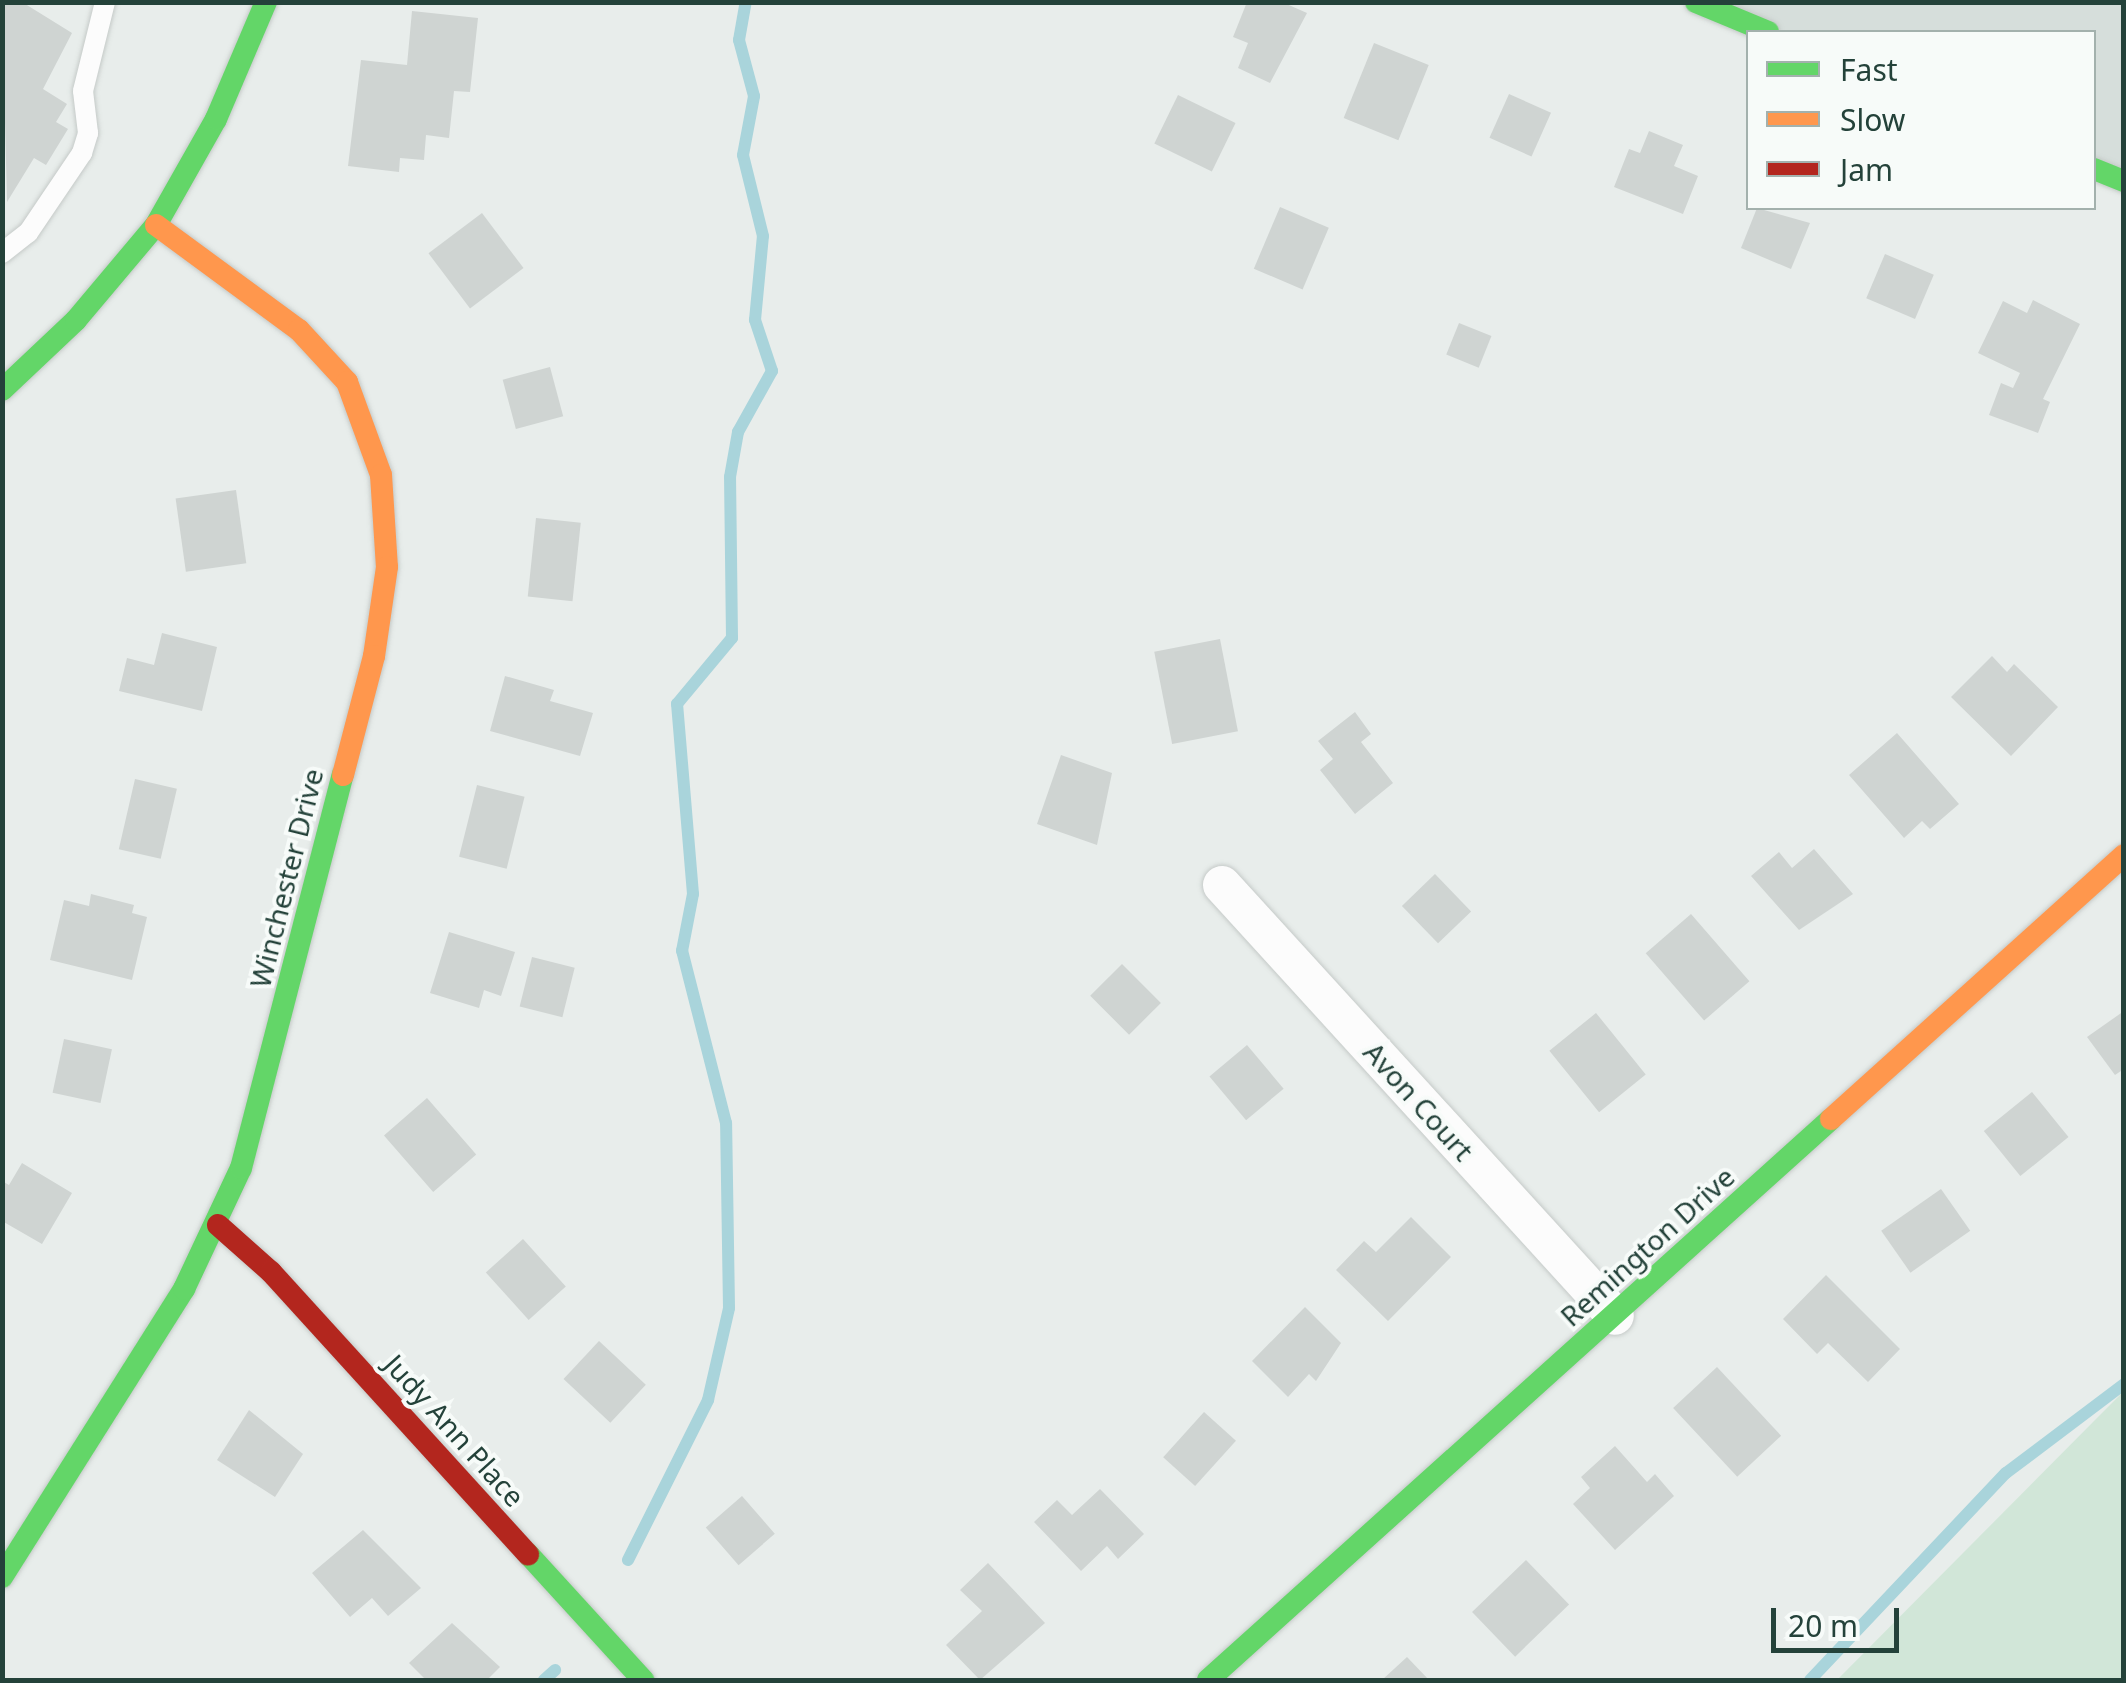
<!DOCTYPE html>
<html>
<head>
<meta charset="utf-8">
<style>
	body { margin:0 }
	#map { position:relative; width:2126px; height:1683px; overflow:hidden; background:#e8edeb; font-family:"Noto Sans",sans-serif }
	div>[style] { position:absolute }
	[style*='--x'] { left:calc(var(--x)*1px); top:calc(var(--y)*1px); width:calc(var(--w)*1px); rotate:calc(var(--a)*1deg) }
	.built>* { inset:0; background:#d6dedb }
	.green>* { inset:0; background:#d1e6d8 }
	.stream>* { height:12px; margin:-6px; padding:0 6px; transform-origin:6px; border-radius:6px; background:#a9d4db }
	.building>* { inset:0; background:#cfd4d2; transform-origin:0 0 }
	.roads { filter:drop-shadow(0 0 2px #c5cac8) drop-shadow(0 0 2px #c5cac8) }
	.lane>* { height:20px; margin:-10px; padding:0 10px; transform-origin:10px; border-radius:10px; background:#fcfcfc }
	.street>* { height:38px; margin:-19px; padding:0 19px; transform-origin:19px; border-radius:19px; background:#fcfcfc }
	.fast>* { height:22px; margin:-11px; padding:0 11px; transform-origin:11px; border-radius:11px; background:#63d668 }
	.slow>* { height:22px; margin:-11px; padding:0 11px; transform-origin:11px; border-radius:11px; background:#ff974d }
	.jam>* { height:22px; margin:-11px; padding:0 11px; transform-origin:11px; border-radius:11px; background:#b3261e }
	span { translate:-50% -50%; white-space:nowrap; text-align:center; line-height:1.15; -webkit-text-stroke:8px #f7fbf9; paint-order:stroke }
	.street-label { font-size:28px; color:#24423a }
	.frame { position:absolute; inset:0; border:5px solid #24423a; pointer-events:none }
	.legend { position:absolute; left:1746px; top:30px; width:350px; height:180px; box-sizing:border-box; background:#f7fbf9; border:2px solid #a3b1ad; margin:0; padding:12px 18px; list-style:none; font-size:30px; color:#24423a }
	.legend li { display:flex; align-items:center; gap:20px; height:50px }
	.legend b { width:50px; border:2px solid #a3b1ad }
	.scale { position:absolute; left:1771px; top:1608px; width:128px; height:45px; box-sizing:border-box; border:5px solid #24423a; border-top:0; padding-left:12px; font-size:30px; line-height:35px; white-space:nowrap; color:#24423a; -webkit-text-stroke:8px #f7fbf9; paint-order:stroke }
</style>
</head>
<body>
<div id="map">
	<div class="built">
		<i style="clip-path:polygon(1696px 3px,2123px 3px,2123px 181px,2094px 169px,2094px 32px,1768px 32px)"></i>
	</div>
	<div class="green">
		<i style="clip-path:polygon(2123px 1392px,2123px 1680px,1837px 1680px,2097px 1418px)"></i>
	</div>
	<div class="stream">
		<i style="--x:628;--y:1560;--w:179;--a:-63.4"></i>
		<i style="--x:708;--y:1400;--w:94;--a:-77.1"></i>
		<i style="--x:729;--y:1308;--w:185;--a:-90.9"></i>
		<i style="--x:726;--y:1123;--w:178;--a:-104.3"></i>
		<i style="--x:682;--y:951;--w:58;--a:-79.1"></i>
		<i style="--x:693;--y:894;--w:191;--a:-94.8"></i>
		<i style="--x:677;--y:704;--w:86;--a:-50.2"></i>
		<i style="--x:732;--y:638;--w:161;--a:-90.7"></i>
		<i style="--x:730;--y:477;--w:46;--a:-79.9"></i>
		<i style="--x:738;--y:432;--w:70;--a:-60.9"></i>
		<i style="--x:772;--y:371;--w:54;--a:-108.4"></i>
		<i style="--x:755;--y:320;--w:84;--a:-84.6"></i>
		<i style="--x:763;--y:236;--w:83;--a:-103.9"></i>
		<i style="--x:743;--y:155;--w:60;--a:-79.4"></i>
		<i style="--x:754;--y:96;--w:58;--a:-105"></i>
		<i style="--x:739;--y:40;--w:39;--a:-80"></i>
		<i style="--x:544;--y:1680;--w:15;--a:-42"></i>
		<i style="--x:1810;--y:1680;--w:285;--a:-46.6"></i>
		<i style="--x:2006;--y:1473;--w:148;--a:-37"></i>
	</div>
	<div class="building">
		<i style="clip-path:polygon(2px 2px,22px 2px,72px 33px,43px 89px,67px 104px,56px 122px,68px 129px,46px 165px,34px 158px,7px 202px)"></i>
		<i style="clip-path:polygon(1247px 2px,1282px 2px,1307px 13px,1270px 83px,1238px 68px,1248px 43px,1233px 37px)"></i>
		<i style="clip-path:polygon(412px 11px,478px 18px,470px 92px,454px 91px,449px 138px,426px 135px,424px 160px,400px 158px,399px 172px,348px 166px,361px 60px,407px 65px)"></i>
		<i style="left:1374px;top:43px;width:59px;height:81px;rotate:22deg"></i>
		<i style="left:1509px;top:94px;width:46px;height:48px;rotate:24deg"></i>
		<i style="left:1178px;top:95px;width:64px;height:54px;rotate:26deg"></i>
		<i style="clip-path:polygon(1649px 131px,1683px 145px,1674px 166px,1698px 176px,1683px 214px,1614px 187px,1629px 149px,1640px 153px)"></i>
		<i style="left:1280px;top:207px;width:53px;height:67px;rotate:23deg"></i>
		<i style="clip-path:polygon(1757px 208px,1810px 223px,1791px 269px,1741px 248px)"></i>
		<i style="left:482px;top:213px;width:69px;height:67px;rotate:53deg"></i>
		<i style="left:1885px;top:254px;width:53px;height:48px;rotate:23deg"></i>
		<i style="clip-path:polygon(2033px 300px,2080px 324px,2043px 399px,2050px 402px,2038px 433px,1989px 415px,2001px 383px,2013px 388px,2020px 373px,1978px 353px,2003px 301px,2027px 313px)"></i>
		<i style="left:1459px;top:323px;width:35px;height:34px;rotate:22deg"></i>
		<i style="left:550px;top:367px;width:51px;height:49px;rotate:75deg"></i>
		<i style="left:236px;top:490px;width:74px;height:61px;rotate:82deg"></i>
		<i style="left:536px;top:518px;width:45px;height:79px;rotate:6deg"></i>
		<i style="clip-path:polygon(162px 633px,217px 647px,202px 711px,119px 691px,127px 658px,154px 665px)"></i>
		<i style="left:1220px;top:639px;width:94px;height:67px;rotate:79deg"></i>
		<i style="clip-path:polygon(1992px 656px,2007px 672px,2014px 664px,2058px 707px,2011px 756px,1951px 697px)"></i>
		<i style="clip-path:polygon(505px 676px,554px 690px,550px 701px,593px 713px,580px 756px,490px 731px)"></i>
		<i style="clip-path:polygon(1355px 712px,1371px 734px,1361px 742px,1393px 783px,1355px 814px,1320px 770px,1333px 759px,1318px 741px)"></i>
		<i style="clip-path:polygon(1897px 733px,1959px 804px,1930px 829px,1922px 821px,1904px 838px,1849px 775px)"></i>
		<i style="clip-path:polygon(1061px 755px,1112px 773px,1097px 845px,1037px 824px)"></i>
		<i style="left:135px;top:779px;width:43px;height:72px;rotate:13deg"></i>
		<i style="left:477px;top:785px;width:49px;height:74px;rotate:14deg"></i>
		<i style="clip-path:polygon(1814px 849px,1853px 894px,1799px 930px,1751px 876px,1779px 852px,1792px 868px)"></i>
		<i style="left:1435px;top:874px;width:52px;height:46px;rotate:46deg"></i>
		<i style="clip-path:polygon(91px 894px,134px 905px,132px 913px,147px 917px,132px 980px,50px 960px,64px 900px,89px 906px)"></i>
		<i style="left:1691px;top:914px;width:89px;height:60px;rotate:49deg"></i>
		<i style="clip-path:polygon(449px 932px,515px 952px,501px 996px,484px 990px,479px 1008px,430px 993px)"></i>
		<i style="left:532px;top:957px;width:44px;height:51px;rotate:14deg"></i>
		<i style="left:1122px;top:964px;width:55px;height:45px;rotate:45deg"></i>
		<i style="clip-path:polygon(2124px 1011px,2124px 1069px,2115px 1075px,2087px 1037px)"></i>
		<i style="left:1596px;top:1013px;width:79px;height:60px;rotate:51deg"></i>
		<i style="left:64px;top:1039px;width:49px;height:55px;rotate:12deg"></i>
		<i style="left:1247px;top:1045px;width:57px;height:49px;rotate:50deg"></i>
		<i style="left:2032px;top:1092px;width:58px;height:62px;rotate:51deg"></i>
		<i style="left:427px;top:1098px;width:75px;height:57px;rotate:49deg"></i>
		<i style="clip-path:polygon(22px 1163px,72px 1193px,42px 1244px,2px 1221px,2px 1181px,9px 1185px)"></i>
		<i style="left:1941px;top:1189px;width:51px;height:73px;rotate:55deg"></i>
		<i style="clip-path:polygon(1411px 1217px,1451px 1257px,1388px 1321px,1336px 1270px,1364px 1241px,1376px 1252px)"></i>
		<i style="left:523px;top:1239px;width:64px;height:50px;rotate:48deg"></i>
		<i style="clip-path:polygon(1826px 1275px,1900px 1349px,1868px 1382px,1828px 1343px,1817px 1354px,1783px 1319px)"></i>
		<i style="clip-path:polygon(1305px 1307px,1341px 1343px,1316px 1381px,1309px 1374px,1288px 1397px,1252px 1361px)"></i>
		<i style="left:599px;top:1341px;width:64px;height:52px;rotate:43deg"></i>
		<i style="left:1717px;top:1367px;width:94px;height:60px;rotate:47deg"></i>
		<i style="clip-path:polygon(249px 1410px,303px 1454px,275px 1497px,217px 1460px)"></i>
		<i style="left:1204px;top:1412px;width:43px;height:61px;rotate:42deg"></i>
		<i style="clip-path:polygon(1615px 1446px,1647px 1482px,1655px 1474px,1674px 1496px,1615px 1550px,1573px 1504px,1590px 1488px,1581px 1477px)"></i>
		<i style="clip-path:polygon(1100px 1489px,1144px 1534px,1118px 1559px,1107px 1546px,1081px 1571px,1034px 1522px,1057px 1500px,1072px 1515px)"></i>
		<i style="left:742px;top:1496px;width:50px;height:48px;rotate:49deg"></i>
		<i style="clip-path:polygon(363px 1530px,421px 1588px,388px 1616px,372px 1598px,350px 1617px,312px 1573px)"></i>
		<i style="left:1526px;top:1560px;width:62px;height:75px;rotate:46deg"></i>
		<i style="clip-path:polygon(988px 1563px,1045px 1623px,980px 1680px,946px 1645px,982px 1611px,960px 1590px)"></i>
		<i style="clip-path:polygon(452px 1623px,500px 1667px,487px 1680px,426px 1680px,409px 1663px)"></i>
		<i style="clip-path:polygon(1407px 1657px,1429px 1680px,1382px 1680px)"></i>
	</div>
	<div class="roads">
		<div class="lane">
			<i style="--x:2;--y:253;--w:33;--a:-38"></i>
			<i style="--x:28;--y:233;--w:97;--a:-56"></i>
			<i style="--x:82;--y:153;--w:21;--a:-73"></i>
			<i style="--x:88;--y:133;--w:42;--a:-96.8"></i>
			<i style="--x:83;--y:91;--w:92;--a:-76.1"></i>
		</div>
		<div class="street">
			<i style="--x:1222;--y:885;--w:583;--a:47.64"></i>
		</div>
		<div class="fast">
			<i style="--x:1696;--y:2;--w:78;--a:22.6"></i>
			<i style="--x:2094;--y:169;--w:32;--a:22"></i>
			<i style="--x:2;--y:390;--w:102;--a:-43.4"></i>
			<i style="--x:76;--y:320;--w:124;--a:-49.9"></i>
			<i style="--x:156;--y:225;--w:122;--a:-60.5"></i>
			<i style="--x:216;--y:119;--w:127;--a:-66.9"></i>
			<i style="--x:528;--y:1554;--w:171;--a:47.6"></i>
			<i style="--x:2;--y:1577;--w:341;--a:-57.7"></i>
			<i style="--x:184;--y:1289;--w:134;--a:-64.8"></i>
			<i style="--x:241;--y:1168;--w:406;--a:-75.5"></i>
			<i style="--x:1208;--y:1680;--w:838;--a:-42"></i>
		</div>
		<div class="slow">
			<i style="--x:156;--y:225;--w:177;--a:36.3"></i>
			<i style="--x:299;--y:330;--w:71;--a:47.3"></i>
			<i style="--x:347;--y:382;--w:99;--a:69.9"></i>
			<i style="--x:381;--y:475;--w:92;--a:86.3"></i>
			<i style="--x:387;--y:567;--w:90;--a:98.3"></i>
			<i style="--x:374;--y:656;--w:123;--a:104.6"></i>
			<i style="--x:1831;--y:1119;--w:394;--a:-42"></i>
		</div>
		<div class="jam">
			<i style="--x:218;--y:1225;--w:71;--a:41.6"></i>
			<i style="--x:271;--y:1272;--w:382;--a:47.7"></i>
		</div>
	</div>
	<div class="street-label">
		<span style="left:286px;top:878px;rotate:-76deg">Winchester Drive</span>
		<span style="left:1419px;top:1101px;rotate:48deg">Avon Court</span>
		<span style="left:1647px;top:1246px;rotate:-42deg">Remington Drive</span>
		<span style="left:455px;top:1430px;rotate:48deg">Judy Ann Place</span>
	</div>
	<div class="frame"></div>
	<ul class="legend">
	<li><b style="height:12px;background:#63d668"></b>Fast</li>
	<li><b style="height:12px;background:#ff974d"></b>Slow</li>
	<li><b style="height:12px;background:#b3261e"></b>Jam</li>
	</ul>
	<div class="scale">20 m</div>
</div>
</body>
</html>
